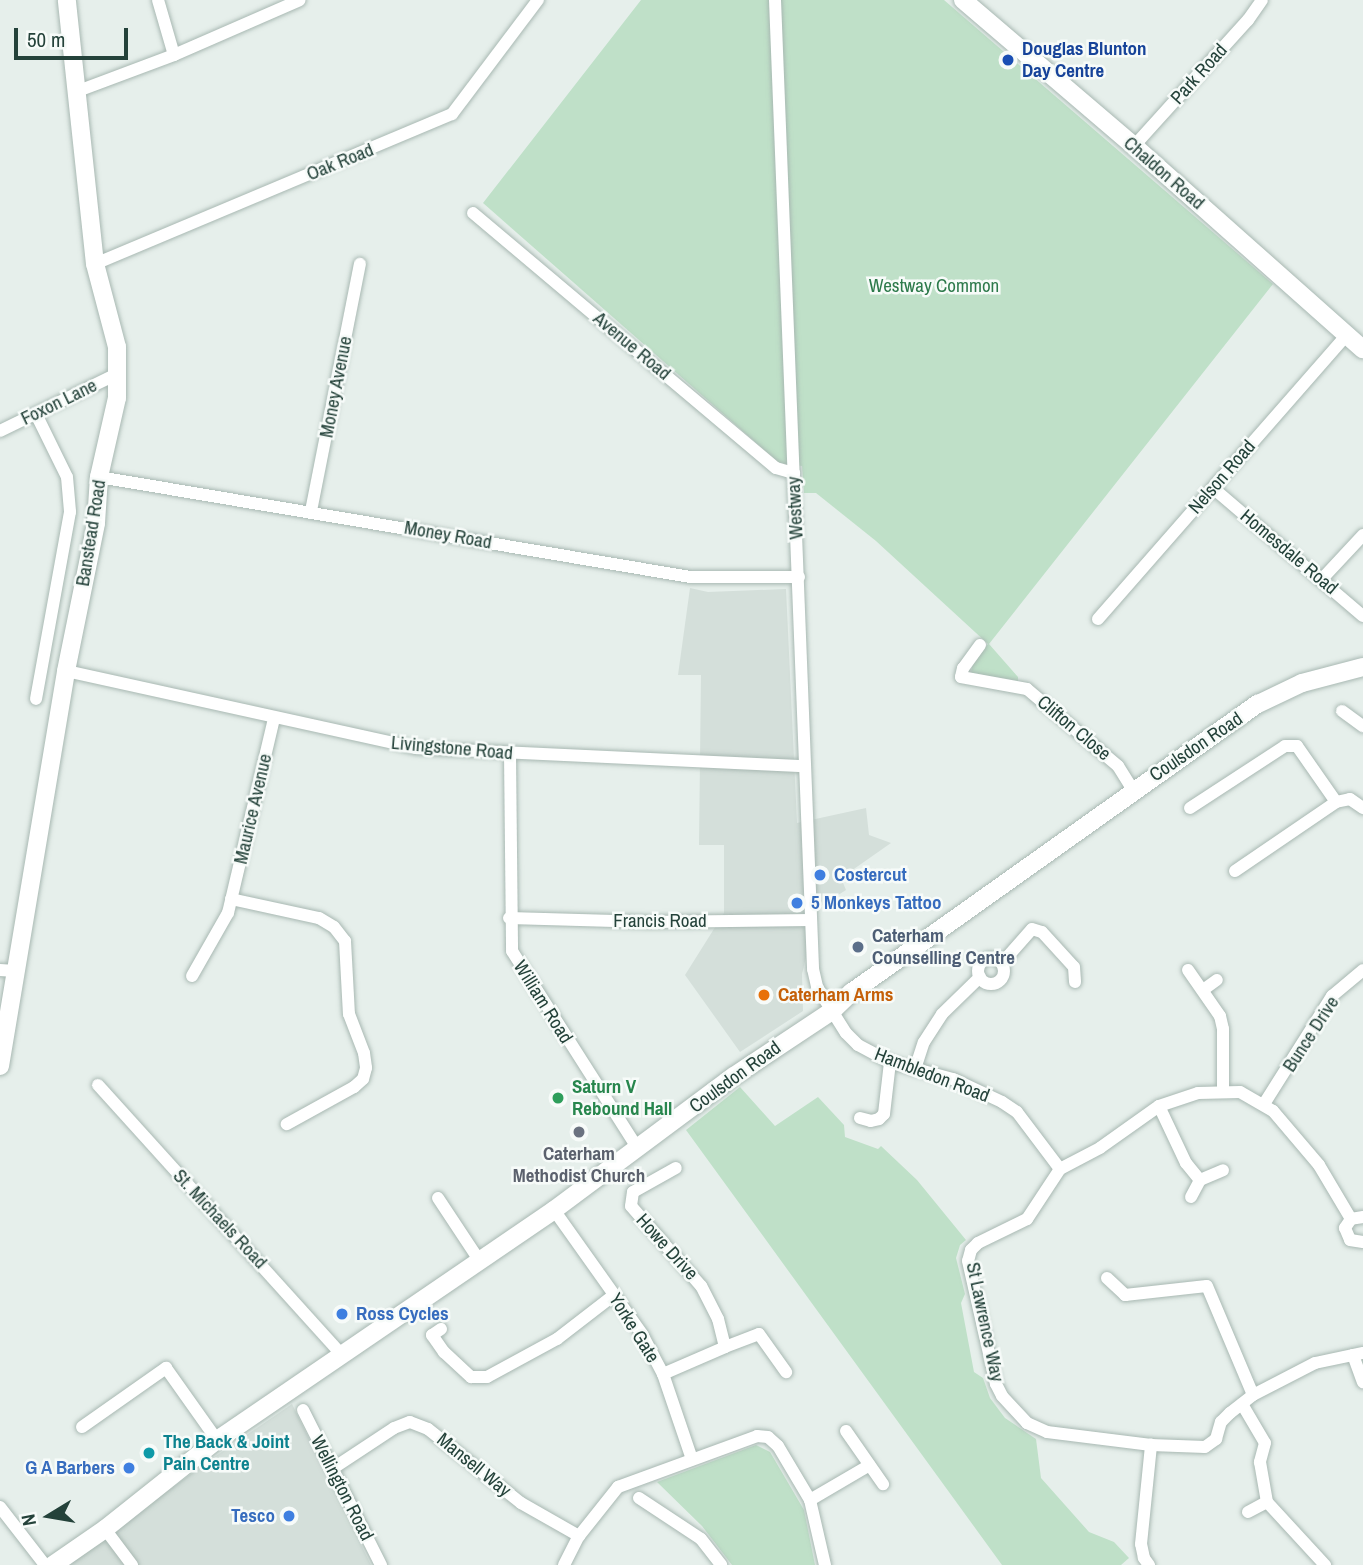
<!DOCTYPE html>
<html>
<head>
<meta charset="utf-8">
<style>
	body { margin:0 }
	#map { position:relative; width:1363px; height:1565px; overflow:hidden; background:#e6efeb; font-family:"Archivo Narrow",sans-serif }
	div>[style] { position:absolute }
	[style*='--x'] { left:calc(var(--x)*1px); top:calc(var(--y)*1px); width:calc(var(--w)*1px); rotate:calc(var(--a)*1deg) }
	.built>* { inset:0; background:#d4dfda }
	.green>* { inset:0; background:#bfe0c8 }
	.roads { filter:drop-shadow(0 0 2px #a8b8b2) drop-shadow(0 0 2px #a8b8b2) }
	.street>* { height:12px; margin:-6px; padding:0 6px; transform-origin:6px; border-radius:6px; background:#fff }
	.street>.ring { margin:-6px; padding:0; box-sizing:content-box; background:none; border:12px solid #fff; border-radius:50% }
	.secondary>* { height:18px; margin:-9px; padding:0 9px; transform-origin:9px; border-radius:9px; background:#fff }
	.dots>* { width:19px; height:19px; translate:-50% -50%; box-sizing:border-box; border:4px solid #f7fbf9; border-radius:50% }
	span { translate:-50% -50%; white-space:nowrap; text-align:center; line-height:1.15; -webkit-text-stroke:5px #f7fbf9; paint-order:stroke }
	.transit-label { font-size:19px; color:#164399; font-weight:700 }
	.left { translate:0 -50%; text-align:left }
	.street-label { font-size:19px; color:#24423a }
	.park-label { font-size:19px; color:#2d7a4b }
	.shop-label { font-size:19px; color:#366cbe; font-weight:700 }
	.right { translate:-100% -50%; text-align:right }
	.service-label { font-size:19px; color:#4e5e75; font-weight:700 }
	.food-label { font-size:19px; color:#c56008; font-weight:700 }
	.leisure-label { font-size:19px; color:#27864d; font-weight:700 }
	.worship-label { font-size:19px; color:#5b616d; font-weight:700 }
	.culture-label { font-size:19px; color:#0d838f; font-weight:700 }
	.north { position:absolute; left:14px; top:1481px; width:70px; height:70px; -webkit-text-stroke:5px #f7fbf9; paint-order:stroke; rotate:259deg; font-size:19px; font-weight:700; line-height:28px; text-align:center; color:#24423a }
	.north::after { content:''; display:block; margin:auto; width:24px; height:32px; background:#24423a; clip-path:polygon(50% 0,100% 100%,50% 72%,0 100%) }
	.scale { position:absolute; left:14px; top:28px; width:114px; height:32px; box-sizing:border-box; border:4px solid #24423a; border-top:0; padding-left:9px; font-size:21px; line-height:24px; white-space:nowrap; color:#24423a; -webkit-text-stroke:5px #f7fbf9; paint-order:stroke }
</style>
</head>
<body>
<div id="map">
	<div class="built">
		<i style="clip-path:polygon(690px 588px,708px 592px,786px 589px,797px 823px,866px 808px,869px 835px,891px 843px,841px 878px,846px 890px,818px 908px,802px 974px,803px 1011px,740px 1052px,685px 975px,724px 913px,724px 845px,699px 845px,701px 675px,678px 675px)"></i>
		<i style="clip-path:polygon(292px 1404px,371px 1565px,66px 1565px,213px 1458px)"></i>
	</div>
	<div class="green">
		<i style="clip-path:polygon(641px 0,944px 0,1273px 284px,989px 644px,1018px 677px,1018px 681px,971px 673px,973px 661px,988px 644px,876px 541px,816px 493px,804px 493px,802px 466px,779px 463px,483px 203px)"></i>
		<i style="clip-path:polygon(740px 1087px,775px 1126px,818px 1097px,844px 1125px,845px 1137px,878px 1149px,881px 1146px,917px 1180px,966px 1240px,960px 1245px,956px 1258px,965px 1294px,961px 1303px,974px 1372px,983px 1378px,990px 1398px,1005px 1418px,1036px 1439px,1041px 1478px,1089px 1532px,1114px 1542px,1129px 1558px,1121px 1565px,1002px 1565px,686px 1130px)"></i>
		<i style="clip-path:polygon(756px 1445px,770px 1452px,804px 1510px,815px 1565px,732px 1565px,702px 1526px,657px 1482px)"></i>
	</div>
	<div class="roads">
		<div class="street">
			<i style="--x:158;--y:0;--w:57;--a:73.8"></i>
			<i style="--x:775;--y:0;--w:970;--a:87.75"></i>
			<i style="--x:813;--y:969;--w:18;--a:77"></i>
			<i style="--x:817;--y:987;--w:54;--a:57.8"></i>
			<i style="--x:846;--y:1033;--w:17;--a:45"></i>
			<i style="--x:858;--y:1045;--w:36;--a:28"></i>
			<i style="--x:890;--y:1062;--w:65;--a:15.1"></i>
			<i style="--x:953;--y:1079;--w:54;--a:25.1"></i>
			<i style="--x:1002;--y:1102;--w:18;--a:34"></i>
			<i style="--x:1017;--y:1112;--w:71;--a:53"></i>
			<i style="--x:78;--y:91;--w:103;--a:-20.6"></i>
			<i style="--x:174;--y:55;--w:137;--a:-23.6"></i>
			<i style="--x:1134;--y:146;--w:170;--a:-47.9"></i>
			<i style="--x:1248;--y:20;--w:24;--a:-55"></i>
			<i style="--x:473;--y:213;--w:396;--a:40.1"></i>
			<i style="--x:776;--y:468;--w:19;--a:16"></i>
			<i style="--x:95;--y:264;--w:387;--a:-22.8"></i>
			<i style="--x:452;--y:114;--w:143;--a:-53"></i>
			<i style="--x:36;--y:414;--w:70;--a:63.8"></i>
			<i style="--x:67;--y:477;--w:35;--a:85"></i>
			<i style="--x:70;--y:512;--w:190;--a:100.3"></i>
			<i style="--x:0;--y:431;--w:132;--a:-26"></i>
			<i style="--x:99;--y:477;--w:599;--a:9.6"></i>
			<i style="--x:690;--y:577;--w:109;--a:0"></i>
			<i style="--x:1213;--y:488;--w:197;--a:40.5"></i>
			<i style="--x:311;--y:511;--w:252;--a:-78.8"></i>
			<i style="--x:1322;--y:579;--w:60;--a:-47"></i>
			<i style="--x:1098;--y:619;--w:378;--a:-48.8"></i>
			<i style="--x:980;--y:645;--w:29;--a:126"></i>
			<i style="--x:963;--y:668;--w:9;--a:103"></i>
			<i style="--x:961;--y:677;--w:67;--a:10.3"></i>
			<i style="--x:1027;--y:689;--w:119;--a:40.2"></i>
			<i style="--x:1118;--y:766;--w:28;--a:58"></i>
			<i style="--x:66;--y:671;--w:358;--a:12.4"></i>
			<i style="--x:416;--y:748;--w:388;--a:2.7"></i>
			<i style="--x:1342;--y:711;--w:26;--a:36"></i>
			<i style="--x:510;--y:754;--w:197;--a:89.4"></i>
			<i style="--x:512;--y:951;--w:232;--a:57.5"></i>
			<i style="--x:1190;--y:808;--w:113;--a:-33.1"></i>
			<i style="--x:1285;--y:746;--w:12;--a:0"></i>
			<i style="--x:1297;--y:746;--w:68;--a:55.1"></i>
			<i style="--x:1235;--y:871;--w:122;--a:-34.3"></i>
			<i style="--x:1336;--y:802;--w:14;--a:-12"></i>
			<i style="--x:1350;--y:799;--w:16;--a:35"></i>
			<i style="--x:231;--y:899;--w:90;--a:12.2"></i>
			<i style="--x:319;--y:918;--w:17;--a:31"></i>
			<i style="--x:334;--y:927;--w:18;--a:52"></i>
			<i style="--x:345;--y:941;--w:73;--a:86.9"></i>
			<i style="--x:349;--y:1014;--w:42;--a:69"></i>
			<i style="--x:364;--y:1053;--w:15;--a:82"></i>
			<i style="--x:366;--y:1068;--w:11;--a:105"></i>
			<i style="--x:363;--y:1079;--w:12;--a:138"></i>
			<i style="--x:354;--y:1087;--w:77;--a:151.1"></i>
			<i style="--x:509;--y:918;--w:141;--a:1.6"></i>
			<i style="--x:650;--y:922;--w:161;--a:-0.7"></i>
			<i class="ring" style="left:978px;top:958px;width:14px;height:14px"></i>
			<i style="--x:1002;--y:963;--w:45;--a:-48.6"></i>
			<i style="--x:1032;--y:929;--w:10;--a:17"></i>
			<i style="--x:1042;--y:932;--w:47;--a:47.6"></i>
			<i style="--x:1074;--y:967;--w:15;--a:86"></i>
			<i style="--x:0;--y:970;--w:15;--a:4"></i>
			<i style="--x:1188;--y:970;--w:56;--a:55.2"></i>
			<i style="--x:1220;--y:1016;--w:13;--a:77"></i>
			<i style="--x:1223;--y:1029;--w:62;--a:90"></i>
			<i style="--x:192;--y:976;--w:73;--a:-60.3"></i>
			<i style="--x:228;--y:913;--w:200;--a:-76.7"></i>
			<i style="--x:1203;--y:990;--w:17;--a:-36"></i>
			<i style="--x:915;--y:1069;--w:28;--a:-72"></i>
			<i style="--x:924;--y:1042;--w:33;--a:-57"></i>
			<i style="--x:942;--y:1014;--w:53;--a:-44.2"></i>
			<i style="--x:98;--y:1085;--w:363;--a:47.9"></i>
			<i style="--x:1264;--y:1104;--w:128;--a:-57.8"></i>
			<i style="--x:1332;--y:996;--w:40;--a:-40"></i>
			<i style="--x:1159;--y:1106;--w:63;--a:64.7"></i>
			<i style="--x:1186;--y:1163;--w:22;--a:51"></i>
			<i style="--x:860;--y:1118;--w:11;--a:15"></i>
			<i style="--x:871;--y:1121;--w:8;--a:-14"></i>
			<i style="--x:879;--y:1119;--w:7;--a:-45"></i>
			<i style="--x:884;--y:1114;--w:52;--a:-83.4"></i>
			<i style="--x:1191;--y:1197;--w:19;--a:-62"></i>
			<i style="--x:1200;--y:1180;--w:25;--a:-23"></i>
			<i style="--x:438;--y:1198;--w:74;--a:56.5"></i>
			<i style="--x:554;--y:1210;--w:152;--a:54.6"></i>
			<i style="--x:642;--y:1334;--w:45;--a:62.3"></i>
			<i style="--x:663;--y:1374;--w:90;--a:71.2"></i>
			<i style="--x:1363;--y:1217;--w:12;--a:171"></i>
			<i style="--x:1351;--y:1219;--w:11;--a:124"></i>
			<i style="--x:1345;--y:1228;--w:13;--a:67"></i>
			<i style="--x:1350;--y:1240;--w:13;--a:9"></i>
			<i style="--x:1351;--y:1219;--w:63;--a:-120.7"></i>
			<i style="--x:1319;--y:1165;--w:71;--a:-130.4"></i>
			<i style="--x:1273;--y:1111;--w:38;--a:-150"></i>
			<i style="--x:1240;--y:1092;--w:42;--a:178.6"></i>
			<i style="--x:1198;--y:1093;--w:41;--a:161.6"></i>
			<i style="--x:1159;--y:1106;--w:72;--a:144.6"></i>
			<i style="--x:1100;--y:1148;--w:45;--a:152.3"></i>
			<i style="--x:1060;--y:1169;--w:60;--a:123.4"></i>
			<i style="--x:1027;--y:1219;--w:55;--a:153.9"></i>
			<i style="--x:978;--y:1243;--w:10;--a:135"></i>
			<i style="--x:971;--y:1250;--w:11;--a:105"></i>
			<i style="--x:968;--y:1261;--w:126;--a:77.2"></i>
			<i style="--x:996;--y:1384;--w:13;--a:63"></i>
			<i style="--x:1002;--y:1396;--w:37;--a:47"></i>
			<i style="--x:1027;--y:1423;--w:22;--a:24"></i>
			<i style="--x:1047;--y:1432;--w:105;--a:7.1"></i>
			<i style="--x:1151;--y:1445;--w:54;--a:2.1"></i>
			<i style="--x:1205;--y:1447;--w:14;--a:-36"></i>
			<i style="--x:1216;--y:1439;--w:18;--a:-74"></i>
			<i style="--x:1221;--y:1422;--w:13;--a:-45"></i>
			<i style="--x:1230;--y:1413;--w:29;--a:-38"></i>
			<i style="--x:1253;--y:1395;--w:70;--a:-27.3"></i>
			<i style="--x:1315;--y:1363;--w:49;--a:-11.8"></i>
			<i style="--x:1107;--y:1278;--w:25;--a:43"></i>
			<i style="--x:1125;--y:1295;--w:82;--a:-6.3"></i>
			<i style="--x:1207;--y:1286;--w:118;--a:67.1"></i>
			<i style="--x:441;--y:1329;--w:11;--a:146"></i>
			<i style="--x:432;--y:1335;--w:21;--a:55"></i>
			<i style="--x:444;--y:1352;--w:37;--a:43"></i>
			<i style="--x:471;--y:1377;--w:16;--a:0"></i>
			<i style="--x:487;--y:1377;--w:80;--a:-28.5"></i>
			<i style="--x:557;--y:1339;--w:72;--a:-37.7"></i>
			<i style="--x:725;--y:1347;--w:36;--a:-21"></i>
			<i style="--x:759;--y:1334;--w:47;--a:54.6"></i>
			<i style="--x:1353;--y:1355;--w:29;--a:70"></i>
			<i style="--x:663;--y:1374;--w:68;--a:-23.5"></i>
			<i style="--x:725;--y:1347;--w:29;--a:-104"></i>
			<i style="--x:718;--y:1319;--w:37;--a:-117"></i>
			<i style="--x:701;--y:1286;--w:106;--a:-131.2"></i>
			<i style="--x:631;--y:1206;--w:14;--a:-82"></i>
			<i style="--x:633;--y:1192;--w:49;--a:-29.2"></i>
			<i style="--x:1242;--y:1404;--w:45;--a:59.5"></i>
			<i style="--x:1265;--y:1443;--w:20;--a:105"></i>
			<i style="--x:1260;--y:1462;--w:41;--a:80.1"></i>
			<i style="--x:1267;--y:1502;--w:86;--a:47.4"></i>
			<i style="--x:303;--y:1410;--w:174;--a:63.3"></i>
			<i style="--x:82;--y:1427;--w:103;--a:-35.1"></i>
			<i style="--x:166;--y:1368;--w:88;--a:54.7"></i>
			<i style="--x:846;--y:1431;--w:65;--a:55.1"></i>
			<i style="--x:332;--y:1469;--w:74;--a:-33.5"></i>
			<i style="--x:394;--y:1428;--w:17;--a:-21"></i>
			<i style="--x:410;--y:1422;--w:19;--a:21"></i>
			<i style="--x:428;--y:1429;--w:119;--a:38.5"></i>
			<i style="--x:521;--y:1503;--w:67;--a:29.6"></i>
			<i style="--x:639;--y:1498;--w:74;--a:33.5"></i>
			<i style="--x:701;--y:1539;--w:33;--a:52"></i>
			<i style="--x:810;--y:1500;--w:69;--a:-30.3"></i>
			<i style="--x:0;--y:1507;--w:73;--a:52.2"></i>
			<i style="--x:1248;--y:1512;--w:21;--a:-28"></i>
			<i style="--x:105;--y:1529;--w:45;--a:53.1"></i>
			<i style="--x:564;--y:1565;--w:33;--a:-63"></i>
			<i style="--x:579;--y:1536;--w:63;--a:-51.5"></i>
			<i style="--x:618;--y:1487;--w:148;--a:-20.1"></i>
			<i style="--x:757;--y:1436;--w:11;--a:5"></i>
			<i style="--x:768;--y:1437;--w:13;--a:42"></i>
			<i style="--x:778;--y:1446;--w:63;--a:59.3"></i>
			<i style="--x:810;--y:1500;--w:67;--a:77"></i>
			<i style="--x:1149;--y:1565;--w:9;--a:-126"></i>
			<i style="--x:1144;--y:1558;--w:14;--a:-102"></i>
			<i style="--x:1141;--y:1544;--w:100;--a:-84.2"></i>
		</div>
		<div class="secondary">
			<i style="--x:963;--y:0;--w:225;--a:40.5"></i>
			<i style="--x:1134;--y:146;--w:306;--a:41.6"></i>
			<i style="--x:0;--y:1066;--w:400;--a:-80.5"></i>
			<i style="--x:66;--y:671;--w:151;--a:-78.5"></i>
			<i style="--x:96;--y:523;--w:46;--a:-86.3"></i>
			<i style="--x:99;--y:477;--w:81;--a:-77.2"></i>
			<i style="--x:117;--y:398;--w:51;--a:-90"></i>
			<i style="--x:117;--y:347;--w:86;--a:-104.8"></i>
			<i style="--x:95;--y:264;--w:265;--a:-96.1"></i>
			<i style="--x:53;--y:1565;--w:63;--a:-34.7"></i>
			<i style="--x:105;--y:1529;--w:143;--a:-38.5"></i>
			<i style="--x:217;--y:1440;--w:408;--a:-34.3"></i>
			<i style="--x:554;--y:1210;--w:224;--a:-36.7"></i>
			<i style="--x:734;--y:1076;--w:118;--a:-33.6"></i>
			<i style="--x:832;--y:1011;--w:28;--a:-44"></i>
			<i style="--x:852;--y:992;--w:498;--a:-35.4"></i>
			<i style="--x:1258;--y:704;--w:49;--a:-25.5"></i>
			<i style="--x:1302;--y:683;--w:63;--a:-14.7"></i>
		</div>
	</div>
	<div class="dots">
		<i style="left:1008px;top:60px;background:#1a4fb4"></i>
		<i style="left:820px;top:875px;background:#3f7fe0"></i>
		<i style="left:797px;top:903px;background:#3f7fe0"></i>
		<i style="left:858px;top:947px;background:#5c6f8a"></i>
		<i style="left:764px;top:995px;background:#e8710a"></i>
		<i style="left:558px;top:1098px;background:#2e9e5b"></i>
		<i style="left:579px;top:1132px;background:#6b7280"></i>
		<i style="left:342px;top:1314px;background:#3f7fe0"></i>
		<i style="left:149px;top:1453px;background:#0f9aa8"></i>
		<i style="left:129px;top:1468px;background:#3f7fe0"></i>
		<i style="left:289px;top:1516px;background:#3f7fe0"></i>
	</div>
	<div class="transit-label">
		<span class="left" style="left:1022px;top:60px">Douglas Blunton<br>Day Centre</span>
	</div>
	<div class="street-label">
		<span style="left:1199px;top:74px;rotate:-48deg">Park Road</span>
		<span style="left:340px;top:162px;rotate:-22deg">Oak Road</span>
		<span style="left:1164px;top:173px;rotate:41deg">Chaldon Road</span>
		<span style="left:632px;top:346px;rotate:40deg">Avenue Road</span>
		<span style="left:336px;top:387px;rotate:-79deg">Money Avenue</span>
		<span style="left:59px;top:402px;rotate:-26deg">Foxon Lane</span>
		<span style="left:1222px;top:477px;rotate:-49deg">Nelson Road</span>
		<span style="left:795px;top:508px;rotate:-93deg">Westway</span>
		<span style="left:91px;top:533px;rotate:-81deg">Banstead Road</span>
		<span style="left:448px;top:535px;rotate:10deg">Money Road</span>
		<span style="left:1289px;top:552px;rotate:40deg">Homesdale Road</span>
		<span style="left:1074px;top:728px;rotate:40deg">Clifton Close</span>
		<span style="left:1196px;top:747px;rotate:-34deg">Coulsdon Road</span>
		<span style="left:452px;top:748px;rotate:5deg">Livingstone Road</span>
		<span style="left:253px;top:809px;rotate:-77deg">Maurice Avenue</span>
		<span style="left:660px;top:921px">Francis Road</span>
		<span style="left:543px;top:1002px;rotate:58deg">William Road</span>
		<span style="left:1311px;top:1034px;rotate:-57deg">Bunce Drive</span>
		<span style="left:932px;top:1075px;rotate:21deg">Hambledon Road</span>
		<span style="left:735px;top:1077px;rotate:-36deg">Coulsdon Road</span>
		<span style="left:220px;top:1219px;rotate:47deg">St. Michaels Road</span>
		<span style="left:667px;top:1247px;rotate:48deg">Howe Drive</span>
		<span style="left:985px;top:1322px;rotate:78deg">St Lawrence Way</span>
		<span style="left:634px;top:1328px;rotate:58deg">Yorke Gate</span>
		<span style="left:474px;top:1465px;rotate:39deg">Mansell Way</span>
		<span style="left:342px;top:1488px;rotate:63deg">Wellington Road</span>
	</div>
	<div class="park-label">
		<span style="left:934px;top:286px">Westway Common</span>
	</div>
	<div class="shop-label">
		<span class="left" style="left:834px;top:875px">Costercut</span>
		<span class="left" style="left:811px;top:903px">5 Monkeys Tattoo</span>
		<span class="left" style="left:356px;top:1314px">Ross Cycles</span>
		<span class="right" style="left:115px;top:1468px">G A Barbers</span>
		<span class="right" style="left:275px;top:1516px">Tesco</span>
	</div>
	<div class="service-label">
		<span class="left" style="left:872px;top:947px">Caterham<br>Counselling Centre</span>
	</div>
	<div class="food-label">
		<span class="left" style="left:778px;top:995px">Caterham Arms</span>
	</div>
	<div class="leisure-label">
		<span class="left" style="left:572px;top:1098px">Saturn V<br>Rebound Hall</span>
	</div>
	<div class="worship-label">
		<span style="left:579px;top:1165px">Caterham<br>Methodist Church</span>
	</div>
	<div class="culture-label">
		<span class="left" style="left:163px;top:1453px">The Back &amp; Joint<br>Pain Centre</span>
	</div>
	<div class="north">N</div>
	<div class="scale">50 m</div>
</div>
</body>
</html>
